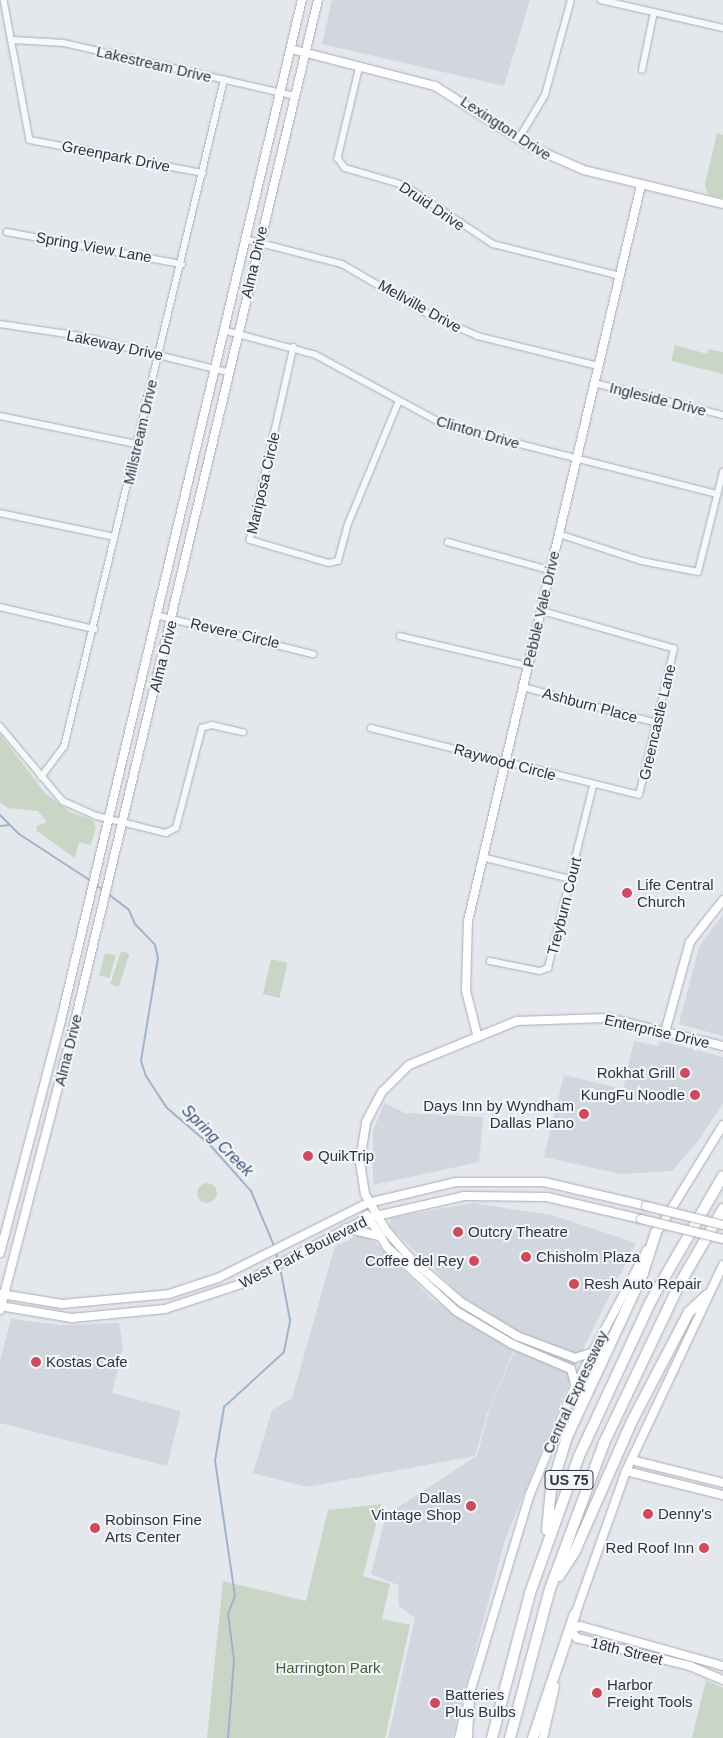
<!DOCTYPE html>
<html>
<head>
<meta charset="utf-8">
<style>
	body { margin:0 }
	#map { position:relative; width:723px; height:1738px; overflow:hidden; background:#e4e7ec; font-family:Arial,sans-serif }
	div>[style] { position:absolute }
	[style*='--x'] { left:calc(var(--x)*1px); top:calc(var(--y)*1px); width:calc(var(--w)*1px); rotate:calc(var(--a)*1deg) }
	.built>* { inset:0; background:#d2d6de }
	.green>* { inset:0; background:#c9d6c5; transform-origin:0 0 }
	.round { border-radius:50% }
	.stream>* { height:2px; margin:-1px; padding:0 1px; transform-origin:1px; border-radius:1px; background:#9fb4cc }
	.roads { filter:drop-shadow(0 0 1px #a9aeb7) drop-shadow(0 0 1px #a9aeb7) }
	.street>* { height:5.5px; margin:-2.75px; padding:0 2.75px; transform-origin:2.75px; border-radius:2.75px; background:#f7f8fa }
	.secondary>* { height:8px; margin:-4px; padding:0 4px; transform-origin:4px; border-radius:4px; background:#fff }
	.highway>* { height:10px; margin:-5px; padding:0 5px; transform-origin:5px; border-radius:5px; background:#fff }
	.bridges { filter:drop-shadow(0 0 1px #a9aeb7) drop-shadow(0 0 1px #a9aeb7) }
	.secondary-bridge>* { height:8px; margin:-4px; padding:0 4px; transform-origin:4px; border-radius:4px; background:#fff }
	.dots>* { width:14px; height:14px; translate:-50% -50%; box-sizing:border-box; border:2px solid #f4f6f9; border-radius:50% }
	span { translate:-50% -50%; white-space:nowrap; text-align:center; line-height:1.15; -webkit-text-stroke:4px #f4f6f9; paint-order:stroke }
	.shield-label span { padding:1px 4px; background:#f4f6f9; border:1px solid; border-radius:4px; -webkit-text-stroke-width:0 }
	.shield-label { font-size:14px; color:#2b3445; font-weight:700 }
	.street-label { font-size:15px; color:#2b3445 }
	.poi-label { font-size:15px; color:#2b3445 }
	.left { translate:0 -50%; text-align:left }
	.right { translate:-100% -50%; text-align:right }
	.park-label { font-size:15px; color:#3f6138 }
	.water-label { font-size:16px; color:#34527a; font-style:italic }
</style>
</head>
<body>
<div id="map">
	<div class="built">
		<i style="clip-path:polygon(332px 0,530px 0,504px 86px,322px 44px)"></i>
		<i style="clip-path:polygon(723px 914px,723px 1036px,679px 1024px,699px 947px)"></i>
		<i style="clip-path:polygon(634px 1041px,658px 1046px,660px 1041px,723px 1057px,723px 1103px,698px 1141px,672px 1171px,621px 1174px,544px 1157px,564px 1075px,623px 1089px)"></i>
		<i style="clip-path:polygon(384px 1103px,405px 1113px,483px 1117px,479px 1162px,373px 1185px,373px 1131px)"></i>
		<i style="clip-path:polygon(472px 1203px,552px 1215px,636px 1243px,582px 1351px,505px 1540px,452px 1738px,388px 1738px,415px 1618px,399px 1606px,398px 1585px,371px 1574px,386px 1515px,477px 1456px,489px 1411px,522px 1334px,465px 1299px,389px 1226px,391px 1218px)"></i>
		<i style="clip-path:polygon(365px 1232px,433px 1300px,514px 1350px,487px 1414px,475px 1456px,307px 1487px,253px 1473px,272px 1410px,292px 1398px,335px 1246px)"></i>
		<i style="clip-path:polygon(11px 1319px,61px 1325px,119px 1323px,123px 1347px,112px 1393px,181px 1411px,167px 1466px,0 1423px,0 1361px)"></i>
	</div>
	<div class="green">
		<i style="clip-path:polygon(717px 133px,723px 135px,723px 198px,708px 195px,705px 184px)"></i>
		<i style="clip-path:polygon(675px 345px,707px 354px,708px 349px,723px 352px,723px 374px,671px 361px)"></i>
		<i style="clip-path:polygon(0 734px,45px 793px,70px 812px,93px 820px,96px 827px,91px 845px,79px 842px,75px 858px,37px 831px,36px 826px,47px 822px,38px 811px,8px 808px,0 802px)"></i>
		<i style="left:121px;top:951px;width:9px;height:35px;rotate:18deg"></i>
		<i style="left:105px;top:953px;width:11px;height:23px;rotate:15deg"></i>
		<i style="left:271px;top:959px;width:17px;height:36px;rotate:13deg"></i>
		<i class="round" style="left:197px;top:1183px;width:20px;height:20px"></i>
		<i style="clip-path:polygon(381px 1504px,363px 1576px,390px 1584px,382px 1619px,410px 1625px,385px 1738px,207px 1738px,223px 1581px,306px 1601px,328px 1510px)"></i>
		<i style="clip-path:polygon(706px 1680px,723px 1688px,723px 1738px,692px 1738px)"></i>
	</div>
	<div class="stream">
		<i style="--x:0;--y:815;--w:27;--a:45"></i>
		<i style="--x:19;--y:834;--w:86;--a:33.1"></i>
		<i style="--x:0;--y:826;--w:10;--a:-6"></i>
		<i style="--x:96;--y:885;--w:10;--a:37"></i>
		<i style="--x:108;--y:894;--w:26;--a:37"></i>
		<i style="--x:129;--y:910;--w:15;--a:67"></i>
		<i style="--x:135;--y:924;--w:29;--a:46"></i>
		<i style="--x:155;--y:945;--w:13;--a:77"></i>
		<i style="--x:158;--y:958;--w:104;--a:99.4"></i>
		<i style="--x:141;--y:1061;--w:16;--a:72"></i>
		<i style="--x:146;--y:1076;--w:37;--a:57"></i>
		<i style="--x:166;--y:1107;--w:58;--a:40.8"></i>
		<i style="--x:210;--y:1145;--w:62;--a:48.3"></i>
		<i style="--x:251;--y:1191;--w:62;--a:67.2"></i>
		<i style="--x:276;--y:1253;--w:10;--a:73"></i>
		<i style="--x:228;--y:1738;--w:78;--a:-85.6"></i>
		<i style="--x:234;--y:1660;--w:46;--a:-97.4"></i>
		<i style="--x:228;--y:1614;--w:19;--a:-69"></i>
		<i style="--x:235;--y:1596;--w:136;--a:-98.4"></i>
		<i style="--x:215;--y:1461;--w:55;--a:-80.5"></i>
		<i style="--x:224;--y:1407;--w:81;--a:-42.5"></i>
		<i style="--x:284;--y:1352;--w:33;--a:-79"></i>
		<i style="--x:290;--y:1320;--w:54;--a:-100.7"></i>
	</div>
	<div class="roads">
		<div class="street">
			<i style="--x:4;--y:0;--w:142;--a:79.5"></i>
			<i style="--x:30;--y:140;--w:176;--a:10.8"></i>
			<i style="--x:601;--y:0;--w:125;--a:12.9"></i>
			<i style="--x:13;--y:40;--w:51;--a:3.4"></i>
			<i style="--x:64;--y:43;--w:237;--a:12.9"></i>
			<i style="--x:360;--y:66;--w:95;--a:103.4"></i>
			<i style="--x:338;--y:158;--w:12;--a:55"></i>
			<i style="--x:345;--y:168;--w:61;--a:16.1"></i>
			<i style="--x:404;--y:185;--w:107;--a:33.5"></i>
			<i style="--x:493;--y:244;--w:131;--a:14.1"></i>
			<i style="--x:642;--y:70;--w:59;--a:-78.3"></i>
			<i style="--x:518;--y:140;--w:52;--a:-59"></i>
			<i style="--x:545;--y:95;--w:98;--a:-74.7"></i>
			<i style="--x:7;--y:232;--w:178;--a:10.4"></i>
			<i style="--x:245;--y:239;--w:100;--a:14.5"></i>
			<i style="--x:342;--y:264;--w:102;--a:30.1"></i>
			<i style="--x:430;--y:315;--w:52;--a:23.6"></i>
			<i style="--x:478;--y:336;--w:124;--a:14"></i>
			<i style="--x:0;--y:324;--w:81;--a:8.5"></i>
			<i style="--x:80;--y:336;--w:152;--a:13.7"></i>
			<i style="--x:223;--y:330;--w:96;--a:15"></i>
			<i style="--x:316;--y:355;--w:147;--a:28.5"></i>
			<i style="--x:445;--y:425;--w:281;--a:14.2"></i>
			<i style="--x:294;--y:347;--w:198;--a:102.8"></i>
			<i style="--x:250;--y:540;--w:82;--a:16.2"></i>
			<i style="--x:329;--y:563;--w:9;--a:-13"></i>
			<i style="--x:338;--y:561;--w:38;--a:-75"></i>
			<i style="--x:348;--y:524;--w:131;--a:-67.5"></i>
			<i style="--x:594;--y:383;--w:133;--a:13.9"></i>
			<i style="--x:0;--y:416;--w:140;--a:11.6"></i>
			<i style="--x:0;--y:513;--w:117;--a:11.8"></i>
			<i style="--x:559;--y:534;--w:87;--a:18"></i>
			<i style="--x:642;--y:561;--w:57;--a:11.1"></i>
			<i style="--x:698;--y:572;--w:103;--a:-76"></i>
			<i style="--x:448;--y:542;--w:106;--a:15.4"></i>
			<i style="--x:0;--y:607;--w:97;--a:13.2"></i>
			<i style="--x:156;--y:615;--w:162;--a:14"></i>
			<i style="--x:400;--y:636;--w:131;--a:13.2"></i>
			<i style="--x:523;--y:687;--w:139;--a:15"></i>
			<i style="--x:0;--y:726;--w:98;--a:50"></i>
			<i style="--x:63;--y:801;--w:37;--a:24"></i>
			<i style="--x:97;--y:816;--w:71;--a:13.8"></i>
			<i style="--x:166;--y:833;--w:11;--a:-27"></i>
			<i style="--x:176;--y:828;--w:103;--a:-75.4"></i>
			<i style="--x:202;--y:728;--w:10;--a:-17"></i>
			<i style="--x:212;--y:725;--w:32;--a:13"></i>
			<i style="--x:371;--y:728;--w:276;--a:14"></i>
			<i style="--x:639;--y:795;--w:150;--a:-76.5"></i>
			<i style="--x:674;--y:649;--w:138;--a:-164.1"></i>
			<i style="--x:41;--y:777;--w:38;--a:-53"></i>
			<i style="--x:64;--y:747;--w:686;--a:-76.51"></i>
			<i style="--x:482;--y:857;--w:91;--a:14"></i>
			<i style="--x:490;--y:961;--w:51;--a:11.3"></i>
			<i style="--x:540;--y:971;--w:9;--a:-21"></i>
			<i style="--x:548;--y:968;--w:187;--a:-76.1"></i>
		</div>
		<div class="secondary">
			<i style="--x:291;--y:49;--w:149;--a:14.4"></i>
			<i style="--x:435;--y:86;--w:114;--a:32.4"></i>
			<i style="--x:531;--y:147;--w:58;--a:23.5"></i>
			<i style="--x:584;--y:170;--w:143;--a:13.7"></i>
			<i style="--x:665;--y:1032;--w:93;--a:-74.5"></i>
			<i style="--x:690;--y:942;--w:53;--a:-51.8"></i>
			<i style="--x:477;--y:1034;--w:44;--a:-104.3"></i>
			<i style="--x:466;--y:991;--w:70;--a:-88.4"></i>
			<i style="--x:468;--y:921;--w:756;--a:-76.77"></i>
			<i style="--x:367;--y:1215;--w:38;--a:58"></i>
			<i style="--x:387;--y:1247;--w:94;--a:42.8"></i>
			<i style="--x:456;--y:1311;--w:65;--a:30.5"></i>
			<i style="--x:512;--y:1344;--w:64;--a:23"></i>
			<i style="--x:571;--y:1369;--w:16;--a:75"></i>
			<i style="--x:346;--y:1228;--w:33;--a:14"></i>
			<i style="--x:659;--y:1229;--w:122;--a:-58.4"></i>
			<i style="--x:0;--y:1253;--w:241;--a:-75.3"></i>
			<i style="--x:61;--y:1020;--w:1048;--a:-76.71"></i>
			<i style="--x:1;--y:1294;--w:62;--a:9.3"></i>
			<i style="--x:62;--y:1304;--w:107;--a:-5.3"></i>
			<i style="--x:169;--y:1294;--w:52;--a:-18.1"></i>
			<i style="--x:218;--y:1278;--w:168;--a:-26.6"></i>
			<i style="--x:368;--y:1203;--w:90;--a:-13.4"></i>
			<i style="--x:456;--y:1182;--w:88;--a:0"></i>
			<i style="--x:544;--y:1182;--w:105;--a:13.2"></i>
			<i style="--x:0;--y:1306;--w:73;--a:9.5"></i>
			<i style="--x:72;--y:1318;--w:93;--a:-5.5"></i>
			<i style="--x:165;--y:1309;--w:80;--a:-18.2"></i>
			<i style="--x:241;--y:1284;--w:142;--a:-27.6"></i>
			<i style="--x:367;--y:1218;--w:99;--a:-12.8"></i>
			<i style="--x:464;--y:1196;--w:83;--a:0.7"></i>
			<i style="--x:547;--y:1197;--w:97;--a:13.2"></i>
			<i style="--x:0;--y:1310;--w:294;--a:-75.4"></i>
			<i style="--x:74;--y:1025;--w:1054;--a:-76.61"></i>
			<i style="--x:591;--y:1353;--w:17;--a:163"></i>
			<i style="--x:575;--y:1358;--w:62;--a:-159.2"></i>
			<i style="--x:517;--y:1336;--w:64;--a:-149"></i>
			<i style="--x:462;--y:1303;--w:69;--a:-139.1"></i>
			<i style="--x:410;--y:1258;--w:35;--a:-131"></i>
			<i style="--x:387;--y:1232;--w:44;--a:-120.1"></i>
			<i style="--x:365;--y:1194;--w:33;--a:-99"></i>
			<i style="--x:360;--y:1161;--w:39;--a:-81"></i>
			<i style="--x:366;--y:1122;--w:34;--a:-62"></i>
			<i style="--x:382;--y:1092;--w:38;--a:-45"></i>
			<i style="--x:409;--y:1065;--w:117;--a:-22.2"></i>
			<i style="--x:517;--y:1021;--w:90;--a:-1.9"></i>
			<i style="--x:607;--y:1018;--w:119;--a:13.6"></i>
			<i style="--x:631;--y:1460;--w:95;--a:14"></i>
			<i style="--x:626;--y:1471;--w:100;--a:13.9"></i>
			<i style="--x:574;--y:1618;--w:156;--a:-70.5"></i>
			<i style="--x:626;--y:1471;--w:228;--a:-64.8"></i>
			<i style="--x:723;--y:1666;--w:148;--a:-164.4"></i>
			<i style="--x:580;--y:1626;--w:11;--a:158"></i>
			<i style="--x:570;--y:1630;--w:11;--a:49"></i>
			<i style="--x:577;--y:1638;--w:116;--a:13.9"></i>
			<i style="--x:690;--y:1666;--w:36;--a:23"></i>
			<i style="--x:468;--y:1699;--w:214;--a:-73.2"></i>
			<i style="--x:530;--y:1494;--w:117;--a:-67.4"></i>
			<i style="--x:575;--y:1386;--w:154;--a:-62.1"></i>
			<i style="--x:459;--y:1738;--w:26;--a:-77"></i>
			<i style="--x:543;--y:1738;--w:53;--a:-77"></i>
		</div>
		<div class="highway">
			<i style="--x:547;--y:1530;--w:41;--a:-84.4"></i>
			<i style="--x:551;--y:1489;--w:54;--a:-72.9"></i>
			<i style="--x:567;--y:1437;--w:181;--a:-65.1"></i>
			<i style="--x:643;--y:1273;--w:43;--a:-72.4"></i>
			<i style="--x:559;--y:1576;--w:30;--a:-57"></i>
			<i style="--x:575;--y:1551;--w:142;--a:-66.3"></i>
			<i style="--x:632;--y:1421;--w:123;--a:-62.4"></i>
			<i style="--x:689;--y:1312;--w:25;--a:-43"></i>
			<i style="--x:467;--y:1738;--w:43;--a:-87.3"></i>
			<i style="--x:492;--y:1738;--w:150;--a:-75.3"></i>
			<i style="--x:530;--y:1593;--w:145;--a:-70.3"></i>
			<i style="--x:579;--y:1456;--w:171;--a:-65.1"></i>
			<i style="--x:651;--y:1301;--w:144;--a:-60.1"></i>
			<i style="--x:510;--y:1738;--w:154;--a:-75"></i>
			<i style="--x:550;--y:1589;--w:156;--a:-69.7"></i>
			<i style="--x:604;--y:1443;--w:175;--a:-64.6"></i>
			<i style="--x:679;--y:1285;--w:88;--a:-59.9"></i>
			<i style="--x:533;--y:1738;--w:131;--a:-71.3"></i>
		</div>
	</div>
	<div class="bridges">
		<div class="secondary-bridge">
			<i style="--x:646;--y:1206;--w:79;--a:13.9"></i>
			<i style="--x:641;--y:1219;--w:84;--a:13.7"></i>
		</div>
	</div>
	<div class="dots">
		<i style="left:627px;top:893px;background:#d1495b"></i>
		<i style="left:685px;top:1073px;background:#d1495b"></i>
		<i style="left:695px;top:1095px;background:#d1495b"></i>
		<i style="left:584px;top:1114px;background:#d1495b"></i>
		<i style="left:308px;top:1156px;background:#d1495b"></i>
		<i style="left:458px;top:1232px;background:#d1495b"></i>
		<i style="left:526px;top:1257px;background:#d1495b"></i>
		<i style="left:474px;top:1261px;background:#d1495b"></i>
		<i style="left:574px;top:1284px;background:#d1495b"></i>
		<i style="left:36px;top:1362px;background:#d1495b"></i>
		<i style="left:471px;top:1506px;background:#d1495b"></i>
		<i style="left:648px;top:1514px;background:#d1495b"></i>
		<i style="left:95px;top:1528px;background:#d1495b"></i>
		<i style="left:704px;top:1548px;background:#d1495b"></i>
		<i style="left:597px;top:1693px;background:#d1495b"></i>
		<i style="left:435px;top:1703px;background:#d1495b"></i>
	</div>
	<div class="shield-label">
		<span style="left:569px;top:1480px">US 75</span>
	</div>
	<div class="street-label">
		<span style="left:154px;top:64px;rotate:13deg">Lakestream Drive</span>
		<span style="left:506px;top:128px;rotate:33deg">Lexington Drive</span>
		<span style="left:116px;top:156px;rotate:11deg">Greenpark Drive</span>
		<span style="left:432px;top:206px;rotate:34deg">Druid Drive</span>
		<span style="left:94px;top:247px;rotate:10deg">Spring View Lane</span>
		<span style="left:254px;top:262px;rotate:-77deg">Alma Drive</span>
		<span style="left:420px;top:306px;rotate:29deg">Mellville Drive</span>
		<span style="left:115px;top:345px;rotate:12deg">Lakeway Drive</span>
		<span style="left:658px;top:399px;rotate:14deg">Ingleside Drive</span>
		<span style="left:140px;top:432px;rotate:-77deg">Millstream Drive</span>
		<span style="left:478px;top:432px;rotate:16deg">Clinton Drive</span>
		<span style="left:263px;top:483px;rotate:-77deg">Mariposa Circle</span>
		<span style="left:541px;top:609px;rotate:-77deg">Pebble Vale Drive</span>
		<span style="left:235px;top:633px;rotate:13deg">Revere Circle</span>
		<span style="left:163px;top:656px;rotate:-76deg">Alma Drive</span>
		<span style="left:590px;top:705px;rotate:15deg">Ashburn Place</span>
		<span style="left:657px;top:722px;rotate:-77deg">Greencastle Lane</span>
		<span style="left:505px;top:762px;rotate:15deg">Raywood Circle</span>
		<span style="left:564px;top:906px;rotate:-76deg">Treyburn Court</span>
		<span style="left:657px;top:1031px;rotate:13deg">Enterprise Drive</span>
		<span style="left:68px;top:1050px;rotate:-76deg">Alma Drive</span>
		<span style="left:303px;top:1252px;rotate:-27deg">West Park Boulevard</span>
		<span style="left:575px;top:1392px;rotate:-65deg">Central Expressway</span>
		<span style="left:627px;top:1651px;rotate:14deg">18th Street</span>
	</div>
	<div class="poi-label">
		<span class="left" style="left:637px;top:893px">Life Central<br>Church</span>
		<span class="right" style="left:675px;top:1073px">Rokhat Grill</span>
		<span class="right" style="left:685px;top:1095px">KungFu Noodle</span>
		<span class="right" style="left:574px;top:1114px">Days Inn by Wyndham<br>Dallas Plano</span>
		<span class="left" style="left:318px;top:1156px">QuikTrip</span>
		<span class="left" style="left:468px;top:1232px">Outcry Theatre</span>
		<span class="left" style="left:536px;top:1257px">Chisholm Plaza</span>
		<span class="right" style="left:464px;top:1261px">Coffee del Rey</span>
		<span class="left" style="left:584px;top:1284px">Resh Auto Repair</span>
		<span class="left" style="left:46px;top:1362px">Kostas Cafe</span>
		<span class="right" style="left:461px;top:1506px">Dallas<br>Vintage Shop</span>
		<span class="left" style="left:658px;top:1514px">Denny's</span>
		<span class="left" style="left:105px;top:1528px">Robinson Fine<br>Arts Center</span>
		<span class="right" style="left:694px;top:1548px">Red Roof Inn</span>
		<span class="left" style="left:607px;top:1693px">Harbor<br>Freight Tools</span>
		<span class="left" style="left:445px;top:1703px">Batteries<br>Plus Bulbs</span>
	</div>
	<div class="park-label">
		<span style="left:328px;top:1668px">Harrington Park</span>
	</div>
	<div class="water-label">
		<span style="left:217px;top:1141px;rotate:45deg">Spring Creek</span>
	</div>
</div>
</body>
</html>
